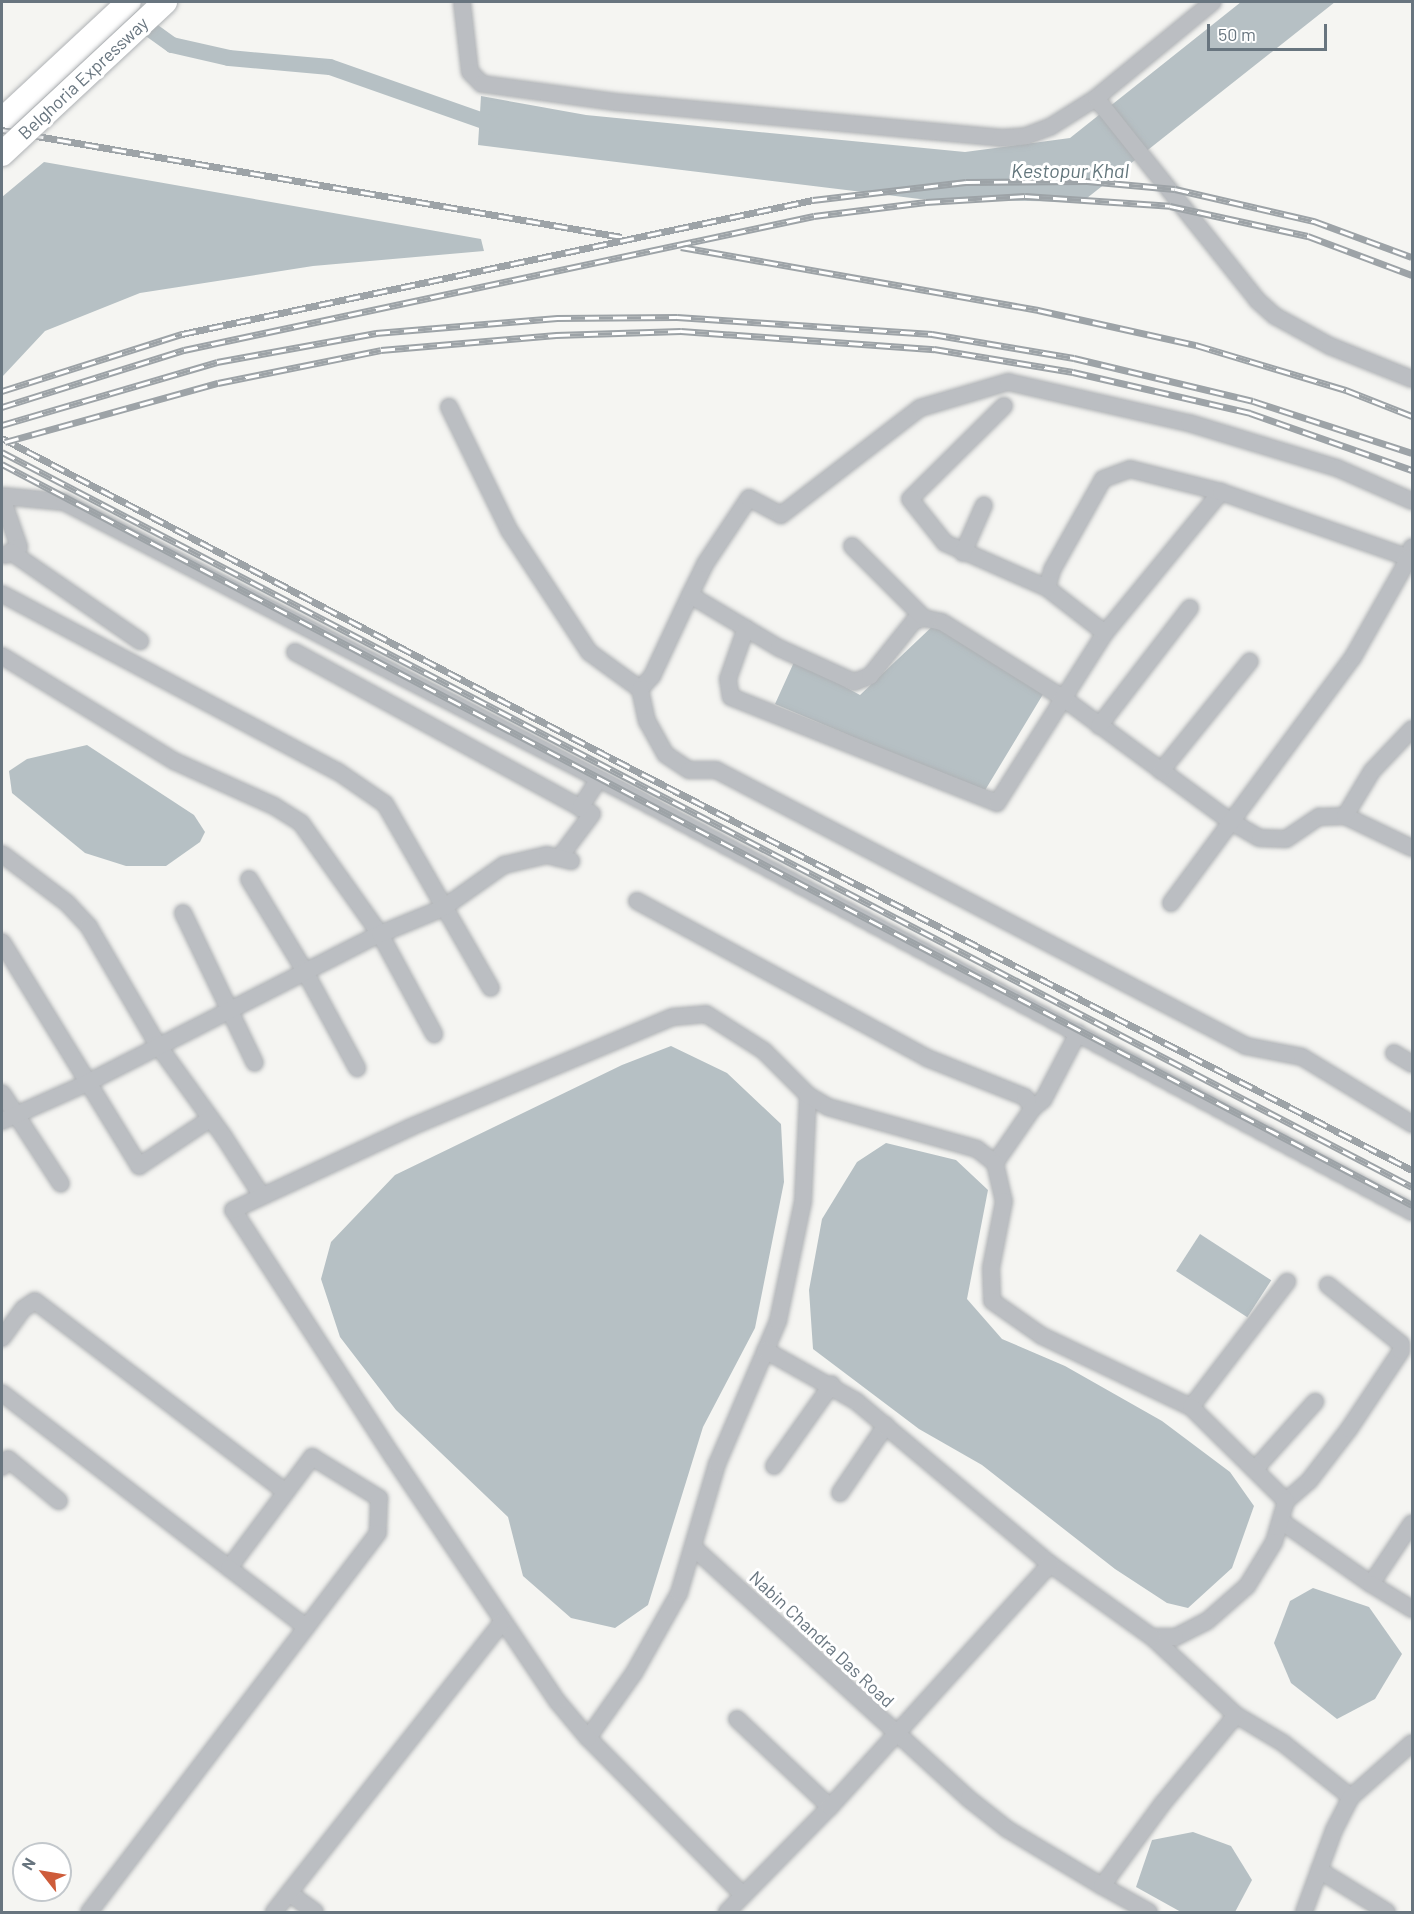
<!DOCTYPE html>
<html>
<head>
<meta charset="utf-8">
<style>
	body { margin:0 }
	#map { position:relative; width:1414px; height:1914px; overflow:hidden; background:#f5f5f2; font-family:Barlow,sans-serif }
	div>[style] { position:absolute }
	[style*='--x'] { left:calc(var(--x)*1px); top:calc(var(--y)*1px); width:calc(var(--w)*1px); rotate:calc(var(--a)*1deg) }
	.water>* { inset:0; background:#b6c0c4; transform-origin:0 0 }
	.canal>* { height:16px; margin:-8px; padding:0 8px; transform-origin:8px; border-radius:8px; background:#b6c0c4 }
	.roads { filter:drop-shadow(0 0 2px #afb2b5) drop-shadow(0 0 2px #afb2b5) }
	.minor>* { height:16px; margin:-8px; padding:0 8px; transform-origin:8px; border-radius:8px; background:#bbbec2 }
	.highway>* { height:24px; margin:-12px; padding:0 12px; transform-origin:12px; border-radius:12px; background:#fff }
	.rail>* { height:7px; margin-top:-3.5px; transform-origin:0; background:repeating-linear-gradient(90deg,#fff 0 14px,#9da3a7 0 28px); box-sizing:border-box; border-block:2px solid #9da3a7 }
	.bridges { filter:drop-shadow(0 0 2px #afb2b5) drop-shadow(0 0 2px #afb2b5) }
	.highway-bridge>* { height:24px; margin:-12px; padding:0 12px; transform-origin:12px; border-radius:12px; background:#fff }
	span { translate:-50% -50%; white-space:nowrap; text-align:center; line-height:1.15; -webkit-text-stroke:6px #fff; paint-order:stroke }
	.street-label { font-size:18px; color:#68757f }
	.water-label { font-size:20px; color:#63767c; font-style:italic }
	.frame { position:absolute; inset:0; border:3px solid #68757f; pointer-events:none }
	.north { position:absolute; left:12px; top:1842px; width:60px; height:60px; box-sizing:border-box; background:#fff; border:2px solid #c3c8cc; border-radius:50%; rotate:301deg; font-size:16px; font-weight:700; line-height:24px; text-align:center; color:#68757f }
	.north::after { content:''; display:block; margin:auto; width:21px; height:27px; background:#ce5c3a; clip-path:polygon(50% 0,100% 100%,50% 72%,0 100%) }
	.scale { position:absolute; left:1207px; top:24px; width:120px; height:27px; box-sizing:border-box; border:3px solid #68757f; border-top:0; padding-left:8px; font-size:18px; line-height:21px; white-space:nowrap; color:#68757f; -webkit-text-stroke:4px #fff; paint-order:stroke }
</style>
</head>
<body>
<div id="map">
	<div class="water">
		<i style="clip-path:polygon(1241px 2px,1335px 2px,1082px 202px,920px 199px,478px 145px,481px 96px,586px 115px,965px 152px,1070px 138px)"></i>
		<i style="clip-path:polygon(44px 162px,481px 239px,484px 251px,313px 266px,140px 293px,45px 331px,2px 377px,2px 197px)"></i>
		<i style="clip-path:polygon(938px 621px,1048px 686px,984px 792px,775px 704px,795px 660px,860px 695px)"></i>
		<i style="clip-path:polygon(87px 745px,194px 815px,205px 832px,200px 842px,166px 866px,126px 866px,85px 853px,12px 793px,9px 771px,27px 759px)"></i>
		<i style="clip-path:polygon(671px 1046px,727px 1073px,781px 1124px,784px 1182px,755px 1328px,703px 1427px,648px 1605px,615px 1628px,571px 1618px,523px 1576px,508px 1517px,396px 1410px,340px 1337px,321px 1279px,331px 1242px,395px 1175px,622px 1065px)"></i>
		<i style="clip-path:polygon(886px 1143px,956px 1160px,988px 1190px,967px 1299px,1002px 1339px,1065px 1366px,1162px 1421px,1230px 1472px,1254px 1506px,1232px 1568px,1188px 1608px,1167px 1603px,1115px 1569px,982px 1465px,919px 1429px,813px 1349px,809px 1290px,822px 1219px,857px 1162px)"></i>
		<i style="left:1200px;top:1234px;width:85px;height:44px;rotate:33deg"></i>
		<i style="clip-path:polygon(1313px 1588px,1369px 1607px,1402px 1654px,1375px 1699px,1337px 1719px,1291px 1683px,1274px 1643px,1290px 1601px)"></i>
		<i style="clip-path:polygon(1193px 1832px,1231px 1846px,1252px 1880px,1235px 1912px,1181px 1912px,1136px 1887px,1152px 1840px)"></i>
	</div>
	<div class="canal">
		<i style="--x:133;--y:17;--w:48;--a:35.7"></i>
		<i style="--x:172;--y:45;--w:58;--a:12.8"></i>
		<i style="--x:229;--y:58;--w:101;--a:5.1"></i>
		<i style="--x:330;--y:67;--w:180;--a:19.4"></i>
	</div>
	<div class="roads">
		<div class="minor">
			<i style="--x:462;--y:2;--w:70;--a:83.5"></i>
			<i style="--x:470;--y:72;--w:17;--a:45"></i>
			<i style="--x:482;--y:84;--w:134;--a:7.7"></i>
			<i style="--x:615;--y:102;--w:387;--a:5.3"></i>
			<i style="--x:1000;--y:138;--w:26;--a:-4"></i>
			<i style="--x:1026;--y:136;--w:26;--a:-21"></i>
			<i style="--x:1050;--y:127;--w:54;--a:-32.2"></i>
			<i style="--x:1096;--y:98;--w:151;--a:-39.4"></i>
			<i style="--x:1096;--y:98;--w:258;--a:51.4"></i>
			<i style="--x:1257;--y:300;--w:24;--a:42"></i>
			<i style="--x:1275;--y:316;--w:63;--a:28.6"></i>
			<i style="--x:1330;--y:346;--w:88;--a:21.9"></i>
			<i style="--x:1004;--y:406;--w:132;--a:135.3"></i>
			<i style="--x:910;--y:499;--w:56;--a:51.5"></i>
			<i style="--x:945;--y:543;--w:111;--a:23.8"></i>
			<i style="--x:449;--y:407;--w:137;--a:64"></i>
			<i style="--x:509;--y:530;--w:146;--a:56.7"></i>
			<i style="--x:589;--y:652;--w:63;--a:36"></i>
			<i style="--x:640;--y:689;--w:18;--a:-47"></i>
			<i style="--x:652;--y:676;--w:89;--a:-64.9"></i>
			<i style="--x:690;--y:595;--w:104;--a:30.8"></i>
			<i style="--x:779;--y:648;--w:82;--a:24.4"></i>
			<i style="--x:854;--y:682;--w:17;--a:-21"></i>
			<i style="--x:870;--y:676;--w:70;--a:-51.3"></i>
			<i style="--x:914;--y:621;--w:10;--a:-17"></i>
			<i style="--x:924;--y:618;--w:18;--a:13"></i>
			<i style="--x:942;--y:622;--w:143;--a:32.1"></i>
			<i style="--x:1063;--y:698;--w:207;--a:36.4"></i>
			<i style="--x:1230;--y:821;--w:34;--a:30"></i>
			<i style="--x:1260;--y:838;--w:26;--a:2"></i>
			<i style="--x:1286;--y:839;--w:40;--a:-34"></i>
			<i style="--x:1319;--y:817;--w:26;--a:-2"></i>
			<i style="--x:1345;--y:816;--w:74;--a:25.5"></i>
			<i style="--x:2;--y:496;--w:62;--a:5.5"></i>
			<i style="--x:64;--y:502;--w:646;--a:27.36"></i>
			<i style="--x:638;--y:799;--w:877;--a:28.08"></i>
			<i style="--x:2;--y:498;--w:52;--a:70.9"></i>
			<i style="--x:19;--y:547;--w:16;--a:150"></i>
			<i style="--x:852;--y:546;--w:102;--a:45"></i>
			<i style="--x:11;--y:552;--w:157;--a:34.6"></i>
			<i style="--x:963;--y:553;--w:52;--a:-66.4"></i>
			<i style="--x:2;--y:594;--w:379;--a:27.9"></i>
			<i style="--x:337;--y:771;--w:58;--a:34.5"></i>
			<i style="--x:385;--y:804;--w:212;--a:60.1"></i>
			<i style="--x:690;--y:595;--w:34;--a:-64"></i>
			<i style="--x:705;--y:564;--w:79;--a:-56.3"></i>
			<i style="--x:749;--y:498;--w:36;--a:28"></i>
			<i style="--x:781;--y:515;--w:175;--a:-37.6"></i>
			<i style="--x:920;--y:408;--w:92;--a:-16.5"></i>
			<i style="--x:1008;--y:382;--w:186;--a:12.8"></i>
			<i style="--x:1189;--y:423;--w:155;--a:16.9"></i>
			<i style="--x:1337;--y:468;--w:82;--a:23.7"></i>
			<i style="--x:746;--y:628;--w:54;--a:109.4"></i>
			<i style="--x:728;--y:679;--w:18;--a:81"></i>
			<i style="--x:731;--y:697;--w:286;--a:21.7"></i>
			<i style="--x:997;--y:803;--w:201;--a:-57.6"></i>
			<i style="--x:1105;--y:633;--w:183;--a:-50.6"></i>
			<i style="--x:1105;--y:633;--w:73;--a:-142.2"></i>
			<i style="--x:1047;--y:588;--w:19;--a:-74"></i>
			<i style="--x:1052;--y:570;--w:104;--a:-60.7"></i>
			<i style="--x:1103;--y:479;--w:29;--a:-20"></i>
			<i style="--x:1130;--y:469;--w:94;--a:14.2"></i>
			<i style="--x:1221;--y:492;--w:199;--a:19.3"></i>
			<i style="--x:1409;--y:558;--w:11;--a:-75"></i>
			<i style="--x:295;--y:652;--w:338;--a:28.6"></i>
			<i style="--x:592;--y:814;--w:55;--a:126.9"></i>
			<i style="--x:2;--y:656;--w:202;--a:31.4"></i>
			<i style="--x:174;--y:761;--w:110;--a:24.2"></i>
			<i style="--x:274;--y:806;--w:32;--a:32"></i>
			<i style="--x:301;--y:823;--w:136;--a:54.6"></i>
			<i style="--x:380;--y:934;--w:114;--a:61.6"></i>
			<i style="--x:640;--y:689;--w:33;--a:78"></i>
			<i style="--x:647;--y:721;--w:38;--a:61"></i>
			<i style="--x:665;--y:754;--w:29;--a:34"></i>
			<i style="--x:689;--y:770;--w:27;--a:0"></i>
			<i style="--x:716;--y:770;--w:598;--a:27.51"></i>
			<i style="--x:1246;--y:1046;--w:57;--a:11.1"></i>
			<i style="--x:1302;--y:1057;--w:129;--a:31.3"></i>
			<i style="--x:1099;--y:726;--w:149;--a:-52.4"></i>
			<i style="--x:1161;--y:771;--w:141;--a:-51"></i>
			<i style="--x:580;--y:808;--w:35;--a:-57"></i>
			<i style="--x:1345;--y:816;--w:52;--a:-59"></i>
			<i style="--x:1372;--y:771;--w:58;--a:-46.4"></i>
			<i style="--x:2;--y:854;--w:81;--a:37"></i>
			<i style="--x:67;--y:903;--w:33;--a:47"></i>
			<i style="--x:89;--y:927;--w:135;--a:59.8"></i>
			<i style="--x:157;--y:1044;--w:115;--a:54.2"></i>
			<i style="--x:224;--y:1137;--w:70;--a:57.2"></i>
			<i style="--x:249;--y:879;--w:104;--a:58.8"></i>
			<i style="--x:303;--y:968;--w:114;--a:61.6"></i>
			<i style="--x:637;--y:901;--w:330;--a:28.4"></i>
			<i style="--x:927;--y:1058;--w:105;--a:21.7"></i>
			<i style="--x:1025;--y:1097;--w:14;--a:54"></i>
			<i style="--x:1171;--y:903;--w:306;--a:-53.5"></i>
			<i style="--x:1353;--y:657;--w:114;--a:-60.5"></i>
			<i style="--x:183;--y:913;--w:166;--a:64.4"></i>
			<i style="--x:2;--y:942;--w:263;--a:58.5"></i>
			<i style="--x:139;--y:1166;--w:85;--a:-33.5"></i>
			<i style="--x:1394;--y:1053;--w:21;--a:31"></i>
			<i style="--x:2;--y:1093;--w:108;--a:57"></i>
			<i style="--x:2;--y:1121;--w:91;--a:-24"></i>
			<i style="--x:85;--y:1084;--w:331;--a:-27"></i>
			<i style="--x:380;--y:934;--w:68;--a:-22.4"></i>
			<i style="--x:443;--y:908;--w:75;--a:-35.2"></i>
			<i style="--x:504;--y:865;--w:44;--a:-13.1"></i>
			<i style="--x:547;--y:855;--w:25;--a:14"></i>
			<i style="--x:995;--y:1163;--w:67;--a:-55.4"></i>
			<i style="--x:1033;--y:1108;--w:13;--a:-39"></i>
			<i style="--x:1043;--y:1100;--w:76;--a:-62.4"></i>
			<i style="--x:2;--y:1338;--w:36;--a:-54"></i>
			<i style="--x:23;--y:1309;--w:14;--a:-34"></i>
			<i style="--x:35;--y:1301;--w:315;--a:37.3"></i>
			<i style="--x:2;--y:1393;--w:287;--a:37.6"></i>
			<i style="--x:229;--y:1568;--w:139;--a:-53.2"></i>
			<i style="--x:312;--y:1457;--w:79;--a:31.5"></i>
			<i style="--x:379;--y:1498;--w:35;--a:92"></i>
			<i style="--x:378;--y:1533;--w:477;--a:127.3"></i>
			<i style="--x:1191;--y:1407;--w:158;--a:-52.5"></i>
			<i style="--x:774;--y:1466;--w:100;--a:-54.7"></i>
			<i style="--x:2;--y:1467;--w:10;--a:-53"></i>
			<i style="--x:8;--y:1459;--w:66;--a:39.5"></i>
			<i style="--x:1256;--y:1468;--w:89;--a:-48.2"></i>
			<i style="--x:840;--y:1493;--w:82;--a:-55.9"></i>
			<i style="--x:1286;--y:1501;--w:30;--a:-41"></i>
			<i style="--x:1309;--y:1481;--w:66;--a:-52.4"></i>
			<i style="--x:1349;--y:1429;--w:94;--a:-56.3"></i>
			<i style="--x:1401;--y:1351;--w:7;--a:-90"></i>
			<i style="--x:1401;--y:1344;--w:94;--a:-141.1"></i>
			<i style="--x:1281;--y:1521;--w:110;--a:35"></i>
			<i style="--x:1371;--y:1584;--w:73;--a:-56.1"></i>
			<i style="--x:693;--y:1547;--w:374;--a:42.4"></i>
			<i style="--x:969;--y:1799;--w:48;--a:38.3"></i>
			<i style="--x:1007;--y:1829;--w:111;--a:31"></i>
			<i style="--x:229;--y:1568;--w:97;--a:37.5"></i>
			<i style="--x:1371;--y:1584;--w:48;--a:31.4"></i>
			<i style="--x:1152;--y:1637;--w:115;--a:42.9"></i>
			<i style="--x:1236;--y:1715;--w:55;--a:30.8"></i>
			<i style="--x:1283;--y:1743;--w:87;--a:38.5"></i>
			<i style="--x:1351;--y:1797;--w:81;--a:-41.5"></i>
			<i style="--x:737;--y:1719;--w:128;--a:43.4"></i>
			<i style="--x:588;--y:1738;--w:80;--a:-54.7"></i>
			<i style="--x:634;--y:1673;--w:92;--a:-60.6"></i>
			<i style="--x:679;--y:1593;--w:134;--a:-73.6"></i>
			<i style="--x:717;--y:1464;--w:155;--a:-66.9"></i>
			<i style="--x:778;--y:1321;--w:123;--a:-78.2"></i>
			<i style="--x:803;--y:1201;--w:106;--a:-87.3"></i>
			<i style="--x:1319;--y:1870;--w:80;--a:31.7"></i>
			<i style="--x:289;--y:1893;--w:32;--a:36"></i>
			<i style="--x:743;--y:1895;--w:221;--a:-134.6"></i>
			<i style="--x:588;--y:1738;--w:48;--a:-130"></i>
			<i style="--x:557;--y:1701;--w:294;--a:-123.9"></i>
			<i style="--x:393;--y:1457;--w:294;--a:-122.9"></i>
			<i style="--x:233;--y:1210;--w:196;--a:-25"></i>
			<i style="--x:411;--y:1127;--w:284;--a:-22.8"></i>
			<i style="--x:673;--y:1017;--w:33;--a:-5"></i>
			<i style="--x:706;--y:1014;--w:69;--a:32.5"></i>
			<i style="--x:764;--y:1051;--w:62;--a:45"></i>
			<i style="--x:808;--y:1095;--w:23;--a:31"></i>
			<i style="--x:828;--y:1107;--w:155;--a:15.7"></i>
			<i style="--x:977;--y:1149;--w:23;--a:38"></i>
			<i style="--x:995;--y:1163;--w:39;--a:77"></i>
			<i style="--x:1004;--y:1201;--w:68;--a:101"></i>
			<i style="--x:991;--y:1268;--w:33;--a:88"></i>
			<i style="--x:992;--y:1301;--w:61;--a:35"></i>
			<i style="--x:1042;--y:1336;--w:165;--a:25.5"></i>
			<i style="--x:1191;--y:1407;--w:134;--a:44.7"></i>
			<i style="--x:1286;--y:1501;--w:43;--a:106.3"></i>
			<i style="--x:1274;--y:1542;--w:52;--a:121.5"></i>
			<i style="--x:1247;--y:1586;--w:53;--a:138.8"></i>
			<i style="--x:1207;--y:1621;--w:36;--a:153"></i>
			<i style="--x:1175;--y:1637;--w:23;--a:180"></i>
			<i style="--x:1152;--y:1637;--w:125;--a:-144.4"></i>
			<i style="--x:1050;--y:1564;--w:253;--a:-140"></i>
			<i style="--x:856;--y:1401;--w:104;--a:-150.7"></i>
			<i style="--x:274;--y:1912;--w:370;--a:-51.8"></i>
			<i style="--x:727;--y:1912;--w:147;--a:-45.6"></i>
			<i style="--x:830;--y:1807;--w:328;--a:-47.8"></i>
			<i style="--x:1149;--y:1912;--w:54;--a:-151"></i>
			<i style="--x:1102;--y:1886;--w:103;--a:-53.7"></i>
			<i style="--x:1163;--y:1803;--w:114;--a:-50.3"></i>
			<i style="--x:1304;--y:1912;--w:87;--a:-69.9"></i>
			<i style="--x:1334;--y:1830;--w:37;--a:-63"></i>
		</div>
		<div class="highway">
			<i style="--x:2;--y:120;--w:173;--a:-42.9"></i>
		</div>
	</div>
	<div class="rail">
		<i style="--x:2;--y:130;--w:629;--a:9.79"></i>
		<i style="--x:681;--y:247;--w:363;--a:10"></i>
		<i style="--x:1038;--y:310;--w:162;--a:12.5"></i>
		<i style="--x:1196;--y:345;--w:157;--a:16.7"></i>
		<i style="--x:1346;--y:390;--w:71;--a:21.5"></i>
		<i style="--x:2;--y:391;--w:189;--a:-17.6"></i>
		<i style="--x:182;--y:334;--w:645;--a:-11.99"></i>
		<i style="--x:813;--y:200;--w:154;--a:-6.7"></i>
		<i style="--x:966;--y:182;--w:121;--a:-0.5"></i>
		<i style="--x:1087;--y:181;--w:88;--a:5.2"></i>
		<i style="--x:1175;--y:189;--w:143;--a:13"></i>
		<i style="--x:1314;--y:221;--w:104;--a:20.2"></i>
		<i style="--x:2;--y:407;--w:191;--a:-17.4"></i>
		<i style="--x:184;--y:350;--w:644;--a:-12.01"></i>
		<i style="--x:814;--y:216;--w:113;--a:-7.1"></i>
		<i style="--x:926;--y:202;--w:99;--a:-3.5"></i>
		<i style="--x:1025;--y:196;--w:145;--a:3.9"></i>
		<i style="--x:1170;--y:206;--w:141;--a:12.3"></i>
		<i style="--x:1308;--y:236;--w:111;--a:20.6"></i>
		<i style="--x:2;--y:425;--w:224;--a:-16.3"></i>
		<i style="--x:217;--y:362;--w:162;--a:-10.3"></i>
		<i style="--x:376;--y:333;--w:182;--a:-4.7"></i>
		<i style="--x:557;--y:318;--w:120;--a:-0.5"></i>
		<i style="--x:677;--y:317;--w:256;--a:3.8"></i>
		<i style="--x:932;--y:334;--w:144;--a:9.6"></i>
		<i style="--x:1074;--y:358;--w:184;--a:13.5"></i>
		<i style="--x:1253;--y:401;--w:167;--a:18.1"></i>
		<i style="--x:2;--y:438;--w:695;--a:27.71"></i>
		<i style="--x:617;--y:761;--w:894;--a:27.22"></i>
		<i style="--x:5;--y:442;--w:221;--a:-15.5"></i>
		<i style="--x:218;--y:383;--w:166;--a:-11.4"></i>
		<i style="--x:381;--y:350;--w:176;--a:-4.9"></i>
		<i style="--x:556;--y:335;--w:125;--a:-1.8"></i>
		<i style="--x:681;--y:331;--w:254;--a:4.1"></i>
		<i style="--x:934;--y:349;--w:141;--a:9.4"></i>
		<i style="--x:1073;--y:372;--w:182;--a:13"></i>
		<i style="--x:1250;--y:413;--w:172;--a:19.4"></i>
		<i style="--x:2;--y:452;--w:1590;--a:27.53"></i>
		<i style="--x:2;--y:464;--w:1593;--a:27.72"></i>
	</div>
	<div class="bridges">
		<div class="highway-bridge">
			<i style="--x:2;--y:154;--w:223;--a:-43"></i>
		</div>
	</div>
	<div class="street-label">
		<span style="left:83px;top:78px;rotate:-43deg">Belghoria Expressway</span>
		<span style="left:822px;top:1639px;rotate:43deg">Nabin Chandra Das Road</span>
	</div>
	<div class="water-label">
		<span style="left:1070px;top:170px">Kestopur Khal</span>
	</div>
	<div class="frame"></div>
	<div class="north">N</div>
	<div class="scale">50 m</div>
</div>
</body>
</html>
